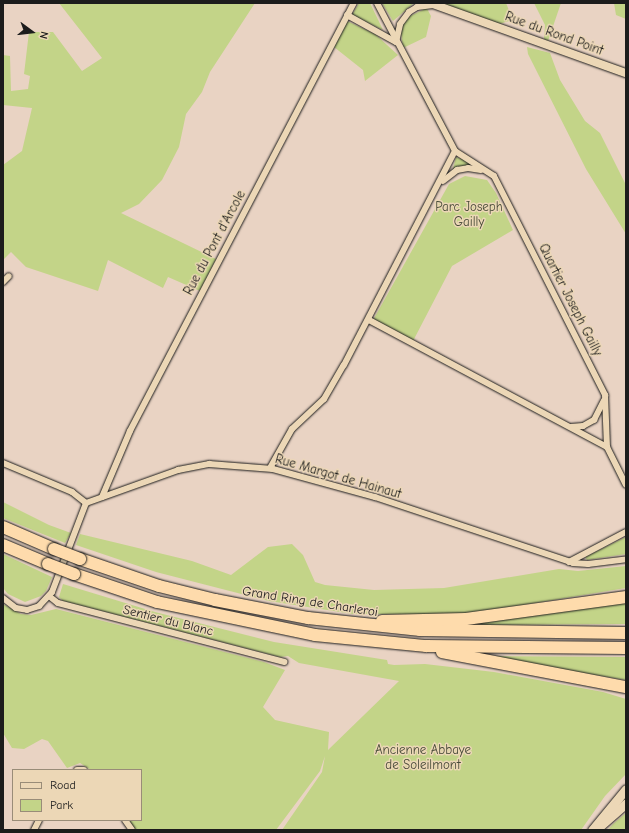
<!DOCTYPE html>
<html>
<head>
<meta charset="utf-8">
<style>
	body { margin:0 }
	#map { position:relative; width:629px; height:833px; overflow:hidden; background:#e9d3c3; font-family:"Comic Neue",sans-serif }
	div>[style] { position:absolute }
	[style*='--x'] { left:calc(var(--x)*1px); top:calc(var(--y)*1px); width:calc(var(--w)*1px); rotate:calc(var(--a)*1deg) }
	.green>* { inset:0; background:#c3d488 }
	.roads { filter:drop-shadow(0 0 1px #1c1c1c) drop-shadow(0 0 1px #1c1c1c) }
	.minor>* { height:6px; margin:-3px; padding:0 3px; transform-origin:3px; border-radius:3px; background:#ecd7b6 }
	.tertiary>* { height:8px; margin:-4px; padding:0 4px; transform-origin:4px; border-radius:4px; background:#ecd7b6 }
	.secondary>* { height:9px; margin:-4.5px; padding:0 4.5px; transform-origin:4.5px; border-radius:4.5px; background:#ecd7b6 }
	.motorway>* { height:12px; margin:-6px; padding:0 6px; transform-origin:6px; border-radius:6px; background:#fedbac }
	.bridges { filter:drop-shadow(0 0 1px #1c1c1c) drop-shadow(0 0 1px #1c1c1c) }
	.motorway-bridge>* { height:12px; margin:-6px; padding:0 6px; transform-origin:6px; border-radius:6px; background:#fedbac }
	span { translate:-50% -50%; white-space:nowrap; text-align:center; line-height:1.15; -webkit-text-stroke:3px #ecd7b6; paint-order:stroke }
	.street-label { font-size:13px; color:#1c1c1c }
	.park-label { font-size:13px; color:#464a37 }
	.frame { position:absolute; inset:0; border:4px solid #1c1c1c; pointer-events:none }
	.legend { position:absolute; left:12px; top:769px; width:130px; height:52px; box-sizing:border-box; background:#ecd7b6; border:1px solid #998c78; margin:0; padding:5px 7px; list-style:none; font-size:12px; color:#1c1c1c }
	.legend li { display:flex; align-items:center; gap:8px; height:20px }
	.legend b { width:20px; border:1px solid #998c78 }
	.north { position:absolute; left:12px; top:12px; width:40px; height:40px; -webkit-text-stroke:3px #ecd7b6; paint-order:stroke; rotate:105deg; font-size:11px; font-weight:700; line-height:16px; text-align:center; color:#1c1c1c }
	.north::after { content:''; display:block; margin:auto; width:14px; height:18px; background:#1c1c1c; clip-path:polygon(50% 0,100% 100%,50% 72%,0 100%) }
</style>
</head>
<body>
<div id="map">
	<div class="green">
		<i style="clip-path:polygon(59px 3px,255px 3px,210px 72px,202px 92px,186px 114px,179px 147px,162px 180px,139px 204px,121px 213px,216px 259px,200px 291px,168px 277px,163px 288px,108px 260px,98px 291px,26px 267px,11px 252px,3px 260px,3px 165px,22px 151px,32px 108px,3px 105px,3px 55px,10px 56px,11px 91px,28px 89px,30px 76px,24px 74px,29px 32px,53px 32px,82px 71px,102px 58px)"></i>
		<i style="clip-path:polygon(359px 3px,370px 3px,383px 30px,352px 15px)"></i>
		<i style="clip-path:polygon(382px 3px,414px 3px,393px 21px)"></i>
		<i style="clip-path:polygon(439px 3px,506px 3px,513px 20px,499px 24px)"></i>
		<i style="clip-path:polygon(534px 3px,561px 3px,548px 41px,544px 39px,545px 25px)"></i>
		<i style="clip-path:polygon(614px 3px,626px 3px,626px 19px,616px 15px)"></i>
		<i style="clip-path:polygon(425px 5px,431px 16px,426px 37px,403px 48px,401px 33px,403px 25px,410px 16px,423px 10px)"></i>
		<i style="clip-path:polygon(347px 21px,375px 34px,398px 55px,365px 81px,363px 70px,334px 47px)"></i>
		<i style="clip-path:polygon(527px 47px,550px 53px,560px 80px,585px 121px,600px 133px,626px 185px,626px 234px,586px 169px,528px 54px)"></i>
		<i style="clip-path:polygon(456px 157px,470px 162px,474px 166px,453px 169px)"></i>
		<i style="clip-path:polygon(465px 176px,487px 180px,496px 193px,513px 230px,452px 266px,412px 343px,372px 322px,449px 184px)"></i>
		<i style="clip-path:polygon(3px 502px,49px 525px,71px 533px,65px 543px,3px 518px)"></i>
		<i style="clip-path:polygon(80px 534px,192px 561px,231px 575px,268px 547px,292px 544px,303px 555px,315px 582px,325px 585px,374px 590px,444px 588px,559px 569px,578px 571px,626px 566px,626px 588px,463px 615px,353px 614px,269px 601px,156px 572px,76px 545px)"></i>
		<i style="clip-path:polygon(626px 537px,626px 554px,587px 560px,585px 557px)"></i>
		<i style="clip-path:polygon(3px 554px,52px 577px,46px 591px,41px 596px,25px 602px,8px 594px,3px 588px)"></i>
		<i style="clip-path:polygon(63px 584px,155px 612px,274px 642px,387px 660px,388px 664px,394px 665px,425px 664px,494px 672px,603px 692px,626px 699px,626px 774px,605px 796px,581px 830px,282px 830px,322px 772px,325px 756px,320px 771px,276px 830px,135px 830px,128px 820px,141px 820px,141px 770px,91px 770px,80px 763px,67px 768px,48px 741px,42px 739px,24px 749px,12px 748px,3px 733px,3px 604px,21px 614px,31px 615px,56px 609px,264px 662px,285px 670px,263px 707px,275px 720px,329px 732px,328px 750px,399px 681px,299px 663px,288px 656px,280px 657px,63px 601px,59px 597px)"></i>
		<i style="clip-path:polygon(626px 602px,626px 624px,465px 625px)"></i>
		<i style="clip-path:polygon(489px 656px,626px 657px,626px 680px,489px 658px)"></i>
		<i style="clip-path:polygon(626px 813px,626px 830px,608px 830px,613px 824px)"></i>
	</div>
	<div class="roads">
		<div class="minor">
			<i style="--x:377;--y:3;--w:167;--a:62.2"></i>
			<i style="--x:455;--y:151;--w:46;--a:32.7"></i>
			<i style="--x:494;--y:176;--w:246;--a:63.1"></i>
			<i style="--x:605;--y:395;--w:52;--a:87.8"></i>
			<i style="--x:607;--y:447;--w:42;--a:63.4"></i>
			<i style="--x:347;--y:15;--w:56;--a:28.9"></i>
			<i style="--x:396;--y:42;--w:18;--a:-77"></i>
			<i style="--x:400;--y:24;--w:15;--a:-53"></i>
			<i style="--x:409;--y:12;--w:9;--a:-32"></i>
			<i style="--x:417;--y:7;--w:16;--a:-7"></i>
			<i style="--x:443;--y:181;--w:18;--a:-38"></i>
			<i style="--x:457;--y:170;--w:11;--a:-10"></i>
			<i style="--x:468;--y:168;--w:13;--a:9"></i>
			<i style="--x:3;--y:282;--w:8;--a:-45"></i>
			<i style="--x:369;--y:320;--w:270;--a:28.1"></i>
			<i style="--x:571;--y:427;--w:12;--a:-5"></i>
			<i style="--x:583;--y:426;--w:13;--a:-29"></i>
			<i style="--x:594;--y:420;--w:22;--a:-63"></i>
			<i style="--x:3;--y:463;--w:75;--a:22.8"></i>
			<i style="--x:72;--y:492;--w:18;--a:38"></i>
			<i style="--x:86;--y:503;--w:98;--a:-19.7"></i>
			<i style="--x:178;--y:470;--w:32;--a:-11"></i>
			<i style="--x:209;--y:464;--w:64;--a:4.5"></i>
			<i style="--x:273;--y:469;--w:106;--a:15.4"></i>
			<i style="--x:375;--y:497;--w:209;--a:18.4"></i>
			<i style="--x:573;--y:563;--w:15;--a:4"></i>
			<i style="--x:588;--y:564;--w:38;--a:-7"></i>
			<i style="--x:270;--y:468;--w:45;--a:-60.6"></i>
			<i style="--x:292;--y:429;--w:44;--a:-43.2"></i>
			<i style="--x:324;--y:399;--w:39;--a:-60"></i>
			<i style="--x:344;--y:365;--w:241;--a:-62.6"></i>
			<i style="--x:102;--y:497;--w:72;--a:-67"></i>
			<i style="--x:130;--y:431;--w:483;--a:-62.4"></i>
			<i style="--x:569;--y:562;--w:64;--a:-27.8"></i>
			<i style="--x:49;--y:596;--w:11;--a:38"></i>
			<i style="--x:58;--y:603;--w:234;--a:14.6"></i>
			<i style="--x:3;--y:598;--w:16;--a:38"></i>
			<i style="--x:16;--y:608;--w:11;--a:10"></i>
			<i style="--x:27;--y:610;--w:13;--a:-18"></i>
			<i style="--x:39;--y:606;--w:19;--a:-47"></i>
			<i style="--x:52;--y:592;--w:95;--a:-69.1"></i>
			<i style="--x:77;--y:770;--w:7;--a:0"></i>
			<i style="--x:125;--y:820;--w:12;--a:55"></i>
			<i style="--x:34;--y:830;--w:11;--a:-63"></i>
		</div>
		<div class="tertiary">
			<i style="--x:430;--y:3;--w:208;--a:19.7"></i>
		</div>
		<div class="secondary">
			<i style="--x:601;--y:825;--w:33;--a:-41"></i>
			<i style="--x:592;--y:830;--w:53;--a:-50.3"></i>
		</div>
		<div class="motorway">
			<i style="--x:3;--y:527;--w:56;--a:23.3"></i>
			<i style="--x:3;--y:545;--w:49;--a:22.9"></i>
			<i style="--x:80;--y:559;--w:83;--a:18.9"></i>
			<i style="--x:159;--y:586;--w:58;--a:14"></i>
			<i style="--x:215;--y:600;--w:95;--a:11"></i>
			<i style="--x:308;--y:618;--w:113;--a:6.1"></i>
			<i style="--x:420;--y:630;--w:206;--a:0.8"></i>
			<i style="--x:74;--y:574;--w:88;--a:18.6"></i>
			<i style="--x:157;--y:602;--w:161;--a:11.8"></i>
			<i style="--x:315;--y:635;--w:112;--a:5.7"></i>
			<i style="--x:426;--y:646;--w:200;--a:0.6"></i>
			<i style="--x:382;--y:621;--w:84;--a:-1.4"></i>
			<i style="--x:466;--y:619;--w:162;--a:-7.8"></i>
			<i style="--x:442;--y:652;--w:187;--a:10.8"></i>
		</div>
	</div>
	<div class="bridges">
		<div class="motorway-bridge">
			<i style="--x:54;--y:549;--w:28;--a:21"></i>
			<i style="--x:48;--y:564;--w:28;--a:21"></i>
		</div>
	</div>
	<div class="street-label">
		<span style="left:554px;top:34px;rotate:20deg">Rue du Rond Point</span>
		<span style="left:215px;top:243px;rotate:-62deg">Rue du Pont d'Arcole</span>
		<span style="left:570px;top:300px;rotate:63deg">Quartier Joseph Gailly</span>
		<span style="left:338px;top:477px;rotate:16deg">Rue Margot de Hainaut</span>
		<span style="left:310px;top:602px;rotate:9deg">Grand Ring de Charleroi</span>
		<span style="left:168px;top:621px;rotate:14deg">Sentier du Blanc</span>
	</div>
	<div class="park-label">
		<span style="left:469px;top:215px">Parc Joseph<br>Gailly</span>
		<span style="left:423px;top:758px">Ancienne Abbaye<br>de Soleilmont</span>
	</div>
	<div class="frame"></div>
	<ul class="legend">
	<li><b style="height:5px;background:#ecd7b6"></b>Road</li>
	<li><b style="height:11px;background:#c3d488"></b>Park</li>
	</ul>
	<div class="north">N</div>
</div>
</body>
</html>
